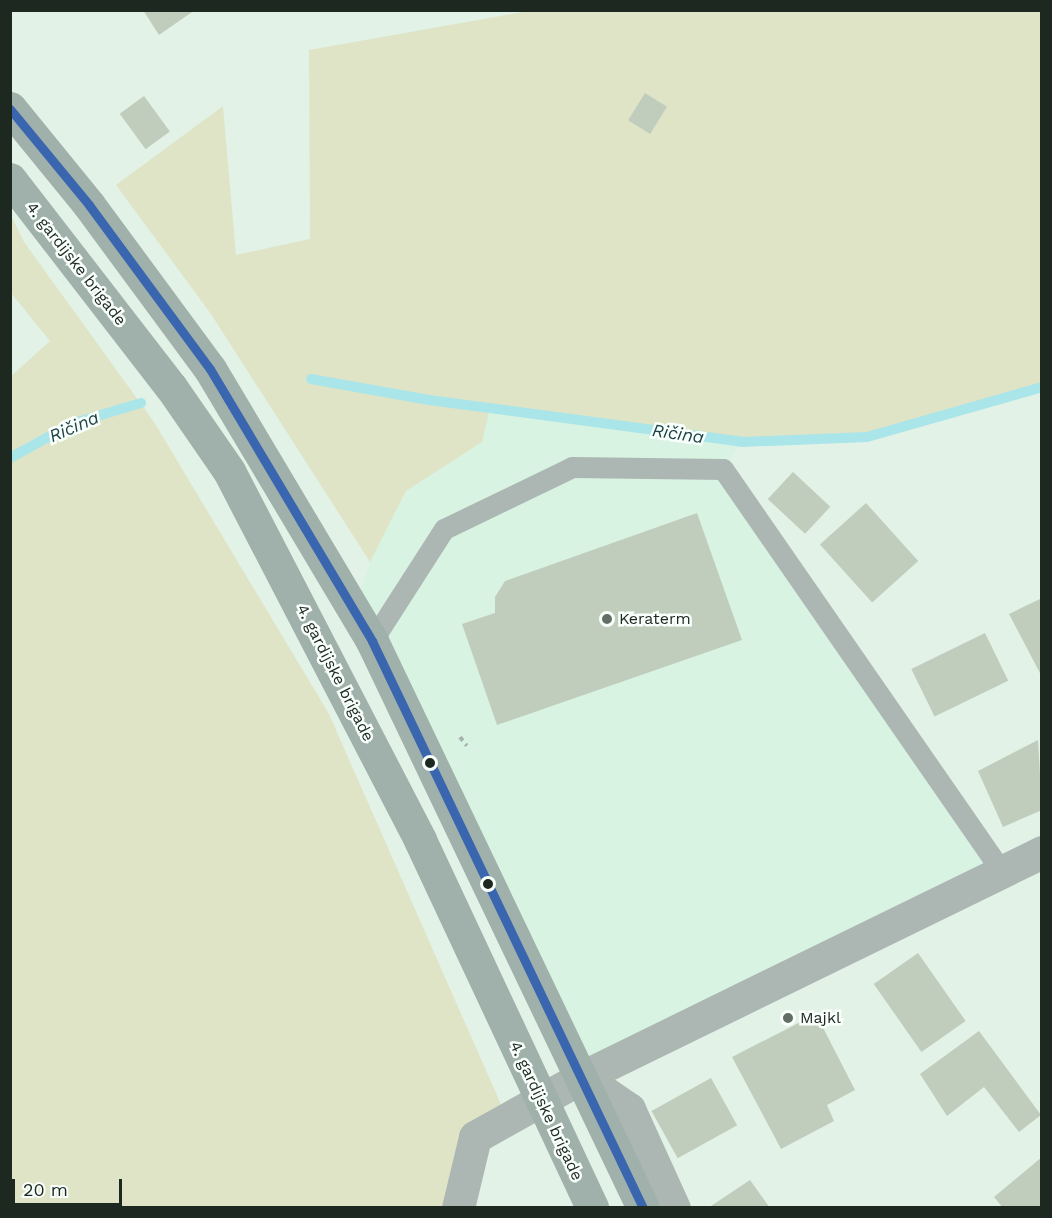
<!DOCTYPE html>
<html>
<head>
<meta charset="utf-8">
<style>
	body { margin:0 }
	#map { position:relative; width:1052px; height:1218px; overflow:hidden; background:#e2f2e7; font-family:"Work Sans",sans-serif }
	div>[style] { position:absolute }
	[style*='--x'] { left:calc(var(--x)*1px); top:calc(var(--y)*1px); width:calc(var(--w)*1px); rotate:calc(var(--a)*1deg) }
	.built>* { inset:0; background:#d8f3e1 }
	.green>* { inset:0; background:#dfe4c7 }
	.stream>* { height:10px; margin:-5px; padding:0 5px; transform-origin:5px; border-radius:5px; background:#aae5ea }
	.building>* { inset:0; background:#c0cdbd; transform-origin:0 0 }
	.path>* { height:4px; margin-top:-2px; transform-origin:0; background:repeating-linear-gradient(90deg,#a8b2ae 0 4.5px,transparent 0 9px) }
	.lane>* { height:21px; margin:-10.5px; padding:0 10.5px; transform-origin:10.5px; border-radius:10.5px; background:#acb7b4 }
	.street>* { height:33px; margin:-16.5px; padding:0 16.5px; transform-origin:16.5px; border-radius:16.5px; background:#acb7b4 }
	.primary>* { height:33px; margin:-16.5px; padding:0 16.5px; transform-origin:16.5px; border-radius:16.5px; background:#a0b0ab }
	.bus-1>* { height:9px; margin:-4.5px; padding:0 4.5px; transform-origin:4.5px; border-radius:4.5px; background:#3a66af }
	.dots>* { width:16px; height:16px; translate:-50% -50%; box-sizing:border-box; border:3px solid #f9fffb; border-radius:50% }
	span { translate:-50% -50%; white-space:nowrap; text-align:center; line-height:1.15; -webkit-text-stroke:5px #f9fffb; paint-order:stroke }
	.street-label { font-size:16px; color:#1d2821 }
	.poi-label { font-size:16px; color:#1d2821 }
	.left { translate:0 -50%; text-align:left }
	.water-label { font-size:18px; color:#1d4248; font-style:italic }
	.frame { position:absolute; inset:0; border:12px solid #1d2821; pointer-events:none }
	.scale { position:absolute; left:12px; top:1179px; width:110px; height:27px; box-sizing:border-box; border:3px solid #1d2821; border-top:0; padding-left:8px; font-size:18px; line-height:21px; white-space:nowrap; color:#1d2821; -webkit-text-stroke:4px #f9fffb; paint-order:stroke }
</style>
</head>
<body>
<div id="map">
	<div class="built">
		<i style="clip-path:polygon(490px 408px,742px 442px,723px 469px,1002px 872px,582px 1077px,354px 611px,370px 562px,406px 491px,482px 442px)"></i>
	</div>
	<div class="green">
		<i style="clip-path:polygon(529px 11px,1041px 11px,1041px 387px,867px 437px,742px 442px,490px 408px,482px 442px,406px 491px,370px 562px,211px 314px,116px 185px,223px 106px,236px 255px,310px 239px,309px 50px)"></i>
		<i style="clip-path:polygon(10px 213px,24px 242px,154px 422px,329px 714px,507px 1118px,446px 1207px,11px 1207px,10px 377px,50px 341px,11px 293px)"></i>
	</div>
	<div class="stream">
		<i style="--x:311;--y:379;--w:120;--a:10.1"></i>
		<i style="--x:429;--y:400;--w:316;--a:7.6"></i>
		<i style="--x:742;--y:442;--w:125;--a:-2.3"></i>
		<i style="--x:867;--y:437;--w:182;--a:-15.9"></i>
		<i style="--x:10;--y:458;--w:73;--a:-28.7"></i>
		<i style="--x:74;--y:423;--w:70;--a:-16.6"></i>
	</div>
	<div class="building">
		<i style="clip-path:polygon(143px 10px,195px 10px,159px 35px)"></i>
		<i style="left:645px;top:93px;width:26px;height:32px;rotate:32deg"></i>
		<i style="left:144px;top:96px;width:44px;height:30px;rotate:54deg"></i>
		<i style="left:793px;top:472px;width:51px;height:37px;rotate:43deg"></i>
		<i style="left:866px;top:503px;width:78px;height:62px;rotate:48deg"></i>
		<i style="clip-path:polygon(697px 513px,742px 640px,497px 725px,462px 624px,495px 613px,495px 597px,505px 581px)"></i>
		<i style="clip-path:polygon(1042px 598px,1042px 677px,1009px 614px)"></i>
		<i style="left:985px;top:633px;width:53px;height:82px;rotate:64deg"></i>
		<i style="clip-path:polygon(1038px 740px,1042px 810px,1003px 827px,978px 771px)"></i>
		<i style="left:918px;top:953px;width:83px;height:54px;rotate:55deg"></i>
		<i style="clip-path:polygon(816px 1014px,855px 1090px,827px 1105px,834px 1121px,781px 1149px,732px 1057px)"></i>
		<i style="clip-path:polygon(979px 1031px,1041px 1115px,1019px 1132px,984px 1087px,947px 1116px,920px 1074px)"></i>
		<i style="left:711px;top:1078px;width:54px;height:68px;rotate:61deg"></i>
		<i style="clip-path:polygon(1042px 1157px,1042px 1208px,1003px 1208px,994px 1197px)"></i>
		<i style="clip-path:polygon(750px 1180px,770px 1208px,708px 1208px)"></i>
	</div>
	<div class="path">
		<i style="--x:460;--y:737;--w:11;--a:52"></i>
	</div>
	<div class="lane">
		<i style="--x:372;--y:641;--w:133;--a:-57.3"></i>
		<i style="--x:444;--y:529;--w:142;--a:-25.8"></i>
		<i style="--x:572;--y:467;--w:151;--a:0.8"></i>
		<i style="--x:723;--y:469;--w:490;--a:55.3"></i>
	</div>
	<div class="street">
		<i style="--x:582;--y:1077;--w:57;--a:34.2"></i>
		<i style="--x:629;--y:1109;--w:109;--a:65.6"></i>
		<i style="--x:458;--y:1208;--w:73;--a:-76.5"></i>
		<i style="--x:475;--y:1137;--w:123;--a:-29.3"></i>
		<i style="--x:582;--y:1077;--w:512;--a:-26.06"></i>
	</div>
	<div class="primary">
		<i style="--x:10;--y:108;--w:125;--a:50.8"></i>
		<i style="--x:89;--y:205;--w:204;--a:53.6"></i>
		<i style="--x:210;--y:369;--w:317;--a:59.2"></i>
		<i style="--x:372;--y:641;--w:628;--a:64.45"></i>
		<i style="--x:10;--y:179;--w:263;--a:52.3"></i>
		<i style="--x:171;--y:387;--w:102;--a:55.4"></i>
		<i style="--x:229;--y:471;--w:416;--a:62.6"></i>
		<i style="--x:420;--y:840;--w:406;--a:64.9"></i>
	</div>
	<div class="bus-1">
		<i style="--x:10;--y:109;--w:124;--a:50.5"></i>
		<i style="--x:89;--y:205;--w:204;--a:53.6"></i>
		<i style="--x:210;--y:369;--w:317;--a:59.2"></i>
		<i style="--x:372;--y:641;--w:628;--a:64.45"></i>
	</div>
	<div class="dots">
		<i style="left:607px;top:619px;background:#626f66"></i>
		<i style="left:430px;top:763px;background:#1d2821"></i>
		<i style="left:488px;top:884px;background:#1d2821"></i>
		<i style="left:788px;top:1018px;background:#626f66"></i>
	</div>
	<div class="street-label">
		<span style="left:76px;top:264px;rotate:52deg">4. gardijske brigade</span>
		<span style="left:335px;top:673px;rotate:63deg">4. gardijske brigade</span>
		<span style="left:546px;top:1111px;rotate:65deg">4. gardijske brigade</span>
	</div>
	<div class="poi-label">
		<span class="left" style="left:619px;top:619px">Keraterm</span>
		<span class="left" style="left:800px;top:1018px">Majkl</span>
	</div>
	<div class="water-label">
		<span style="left:74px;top:427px;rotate:-23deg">Ričina</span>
		<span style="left:678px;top:434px;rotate:8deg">Ričina</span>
	</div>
	<div class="frame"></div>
	<div class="scale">20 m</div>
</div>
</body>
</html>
